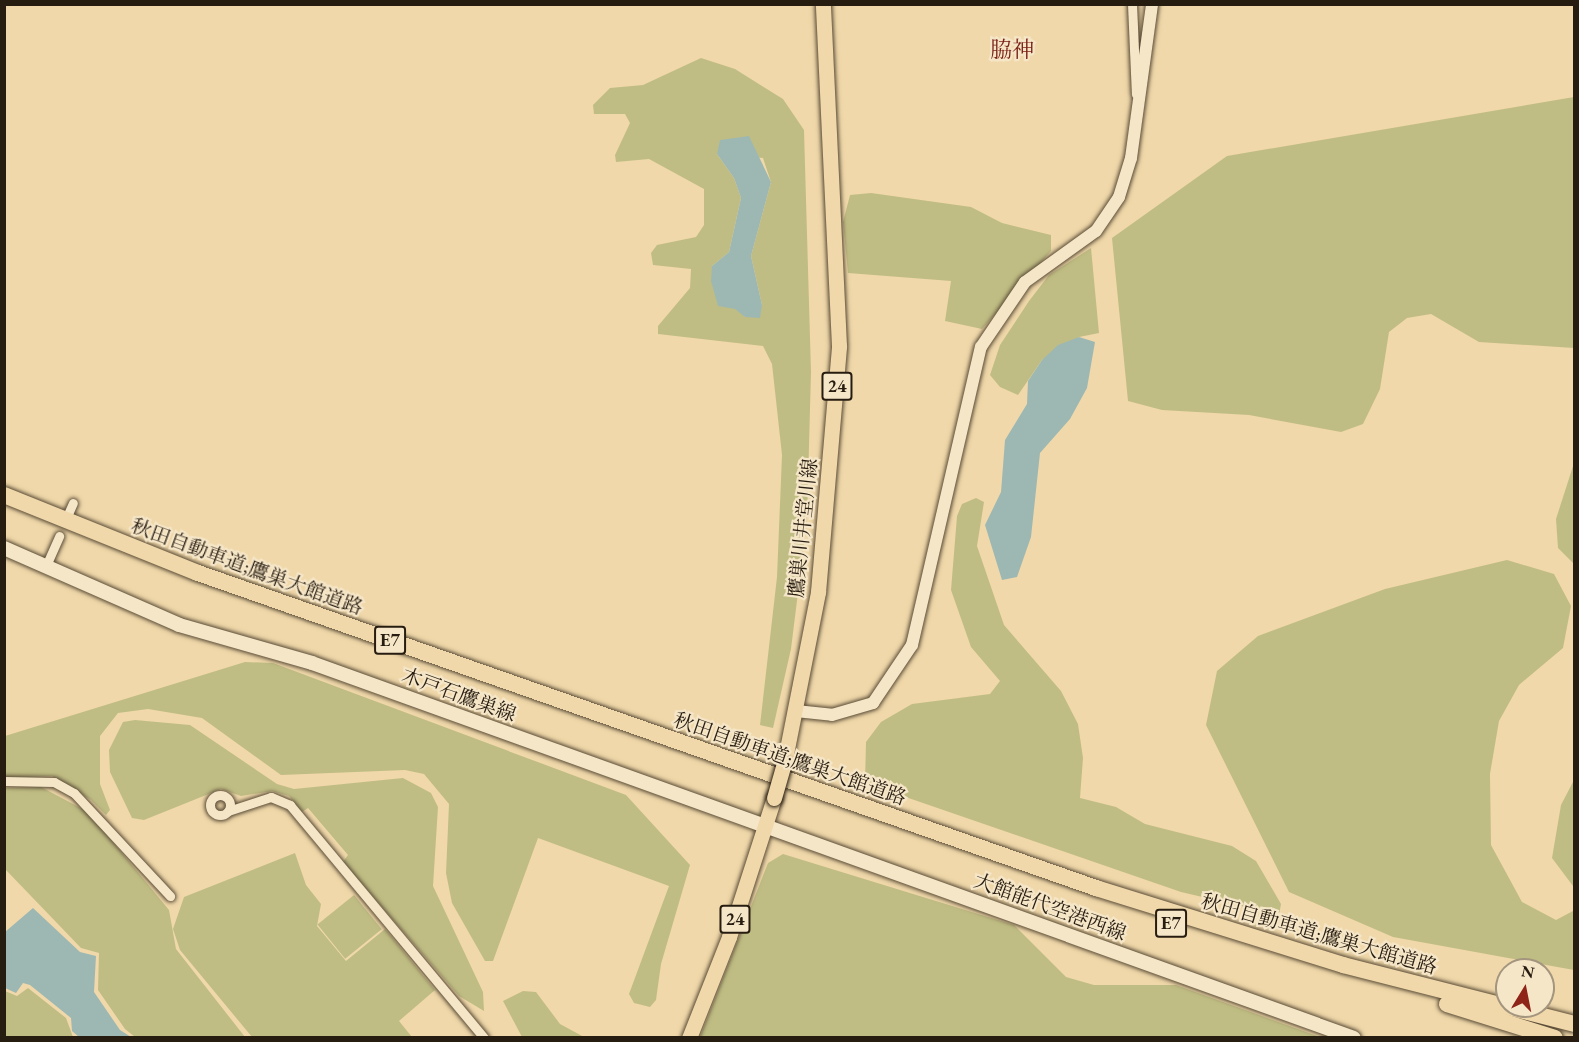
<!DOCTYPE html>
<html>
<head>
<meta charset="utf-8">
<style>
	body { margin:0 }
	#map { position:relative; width:1579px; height:1042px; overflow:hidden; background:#f0d8aa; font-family:"EB Garamond","Noto Serif JP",serif }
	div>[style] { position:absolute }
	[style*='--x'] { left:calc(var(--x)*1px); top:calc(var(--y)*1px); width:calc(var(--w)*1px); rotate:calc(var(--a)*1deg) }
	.green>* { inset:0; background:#c0bd84; transform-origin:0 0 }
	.water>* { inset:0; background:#9db8b2 }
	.roads { filter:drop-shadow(0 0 2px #594b36) drop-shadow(0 0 2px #594b36) }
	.minor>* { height:9px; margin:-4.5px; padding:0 4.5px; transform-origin:4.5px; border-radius:4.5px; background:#f5e6c8 }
	.minor>.ring { margin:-4.5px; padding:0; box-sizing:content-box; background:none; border:9px solid #f5e6c8; border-radius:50% }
	.tertiary>* { height:12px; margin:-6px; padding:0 6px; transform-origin:6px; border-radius:6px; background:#f5e6c8 }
	.secondary>* { height:14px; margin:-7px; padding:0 7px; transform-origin:7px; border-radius:7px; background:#f5e6c8 }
	.primary>* { height:15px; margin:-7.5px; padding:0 7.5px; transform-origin:7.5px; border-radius:7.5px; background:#f0d8aa }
	.motorway>* { height:16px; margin:-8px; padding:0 8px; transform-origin:8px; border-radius:8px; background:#f0d8aa }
	.bridges { filter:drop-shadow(0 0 2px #271c10) drop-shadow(0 0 2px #271c10) }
	.primary-bridge>* { height:15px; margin:-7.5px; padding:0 7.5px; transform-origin:7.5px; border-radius:7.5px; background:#f0d8aa }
	span { translate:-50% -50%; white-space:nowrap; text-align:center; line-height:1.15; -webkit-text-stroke:4.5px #f5e6c8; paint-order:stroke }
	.shield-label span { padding:2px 4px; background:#f5e6c8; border:2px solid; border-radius:4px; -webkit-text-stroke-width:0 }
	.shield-label { font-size:18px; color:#271c10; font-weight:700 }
	.street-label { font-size:20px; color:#271c10 }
	.quarter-label { font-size:22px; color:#7a1f14 }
	.frame { position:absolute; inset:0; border:6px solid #271c10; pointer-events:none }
	.north { position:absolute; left:1495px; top:958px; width:60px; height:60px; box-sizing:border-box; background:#f5e6c8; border:2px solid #a3957e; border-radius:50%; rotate:10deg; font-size:16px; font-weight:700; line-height:24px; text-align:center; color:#271c10 }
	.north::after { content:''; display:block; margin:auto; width:21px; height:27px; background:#8f2418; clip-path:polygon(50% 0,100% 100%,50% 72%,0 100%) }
</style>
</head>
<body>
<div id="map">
	<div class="green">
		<i style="clip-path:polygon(evenodd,701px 58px,735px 69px,783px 99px,804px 130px,811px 372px,807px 520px,791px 649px,773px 728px,760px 725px,777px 577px,782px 455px,772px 364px,763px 346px,658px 334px,658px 326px,690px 288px,691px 269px,653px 265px,651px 253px,657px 245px,696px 237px,704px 225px,704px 189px,649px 159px,616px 162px,615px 155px,630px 123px,625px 114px,594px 114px,593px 105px,610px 88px,643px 85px,701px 58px,717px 154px,763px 158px,771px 182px,751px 256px,762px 305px,745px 317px,712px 266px,729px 252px,741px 198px,734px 178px,717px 154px)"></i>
		<i style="clip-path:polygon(1574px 97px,1574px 348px,1479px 342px,1431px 314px,1407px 318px,1389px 332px,1380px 389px,1363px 424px,1341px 432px,1249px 415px,1162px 410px,1128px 401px,1112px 238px,1227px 156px)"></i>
		<i style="clip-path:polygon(871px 193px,971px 207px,1002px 223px,1051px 235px,1051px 251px,982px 329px,945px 321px,951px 281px,848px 273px,843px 222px,850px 195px)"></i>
		<i style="clip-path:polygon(1091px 248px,1099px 333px,1079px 337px,1042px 360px,1018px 395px,1000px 387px,990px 375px,1000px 345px,1029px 301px,1049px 275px)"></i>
		<i style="clip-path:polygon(1574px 463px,1574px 564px,1558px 548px,1556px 519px)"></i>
		<i style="clip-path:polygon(976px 498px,984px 502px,977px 546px,1004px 625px,1061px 691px,1078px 724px,1083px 758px,1080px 798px,1116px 807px,1145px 824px,1232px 846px,1256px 861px,1281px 904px,1279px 915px,1181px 892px,865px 783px,866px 742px,881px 722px,912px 704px,990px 694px,1000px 681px,971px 647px,951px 590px,957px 516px,962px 504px)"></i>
		<i style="clip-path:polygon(1507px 560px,1554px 574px,1571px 606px,1563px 648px,1519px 685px,1499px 721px,1490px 774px,1491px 845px,1522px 902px,1556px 920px,1573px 911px,1573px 886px,1552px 858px,1561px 805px,1574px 780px,1574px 970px,1393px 937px,1289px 892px,1206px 725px,1217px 671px,1258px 636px,1385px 589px)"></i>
		<i style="clip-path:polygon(245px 662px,273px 663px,626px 795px,690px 865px,661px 964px,656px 1000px,650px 1007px,634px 1003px,629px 994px,669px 886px,538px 838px,493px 961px,485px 961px,452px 903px,446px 873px,449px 804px,424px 774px,405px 770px,281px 775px,202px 718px,148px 709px,118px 713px,100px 736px,100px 784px,110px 810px,106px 815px,91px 800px,52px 776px,5px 778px,5px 736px)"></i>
		<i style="clip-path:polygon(135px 720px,190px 725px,277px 784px,294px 789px,403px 778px,431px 793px,438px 807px,433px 886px,483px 992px,484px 1011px,459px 996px,343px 862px,348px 855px,308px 808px,302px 812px,289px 796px,272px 791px,241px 796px,221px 789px,144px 820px,132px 818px,110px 772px,109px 750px,123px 722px)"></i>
		<i style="clip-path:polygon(41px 787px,88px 812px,169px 910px,176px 949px,245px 1037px,135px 1037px,125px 1029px,98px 990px,99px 953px,81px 948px,5px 869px,4px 788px)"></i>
		<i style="clip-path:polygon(295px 853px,306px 885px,321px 904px,317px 926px,346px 961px,385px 929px,435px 990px,399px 1021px,412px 1037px,252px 1037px,180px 950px,173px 929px,184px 897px)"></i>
		<i style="clip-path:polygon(783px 854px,1014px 925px,1066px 977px,1094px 985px,1176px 985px,1320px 1037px,700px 1037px,768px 863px)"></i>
		<i style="left:354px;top:895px;width:44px;height:47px;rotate:51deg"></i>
		<i style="clip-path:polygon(28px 988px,66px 1018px,73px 1037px,5px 1037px,5px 991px,17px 996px)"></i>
		<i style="clip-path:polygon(523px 991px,536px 992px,560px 1024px,584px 1037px,522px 1037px,503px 1001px)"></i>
	</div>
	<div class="water">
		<i style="clip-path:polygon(749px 136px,771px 182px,751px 256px,762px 305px,760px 318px,745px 317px,735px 309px,718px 306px,711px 281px,712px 266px,729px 252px,741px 198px,734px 178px,717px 154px,720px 140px)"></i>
		<i style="clip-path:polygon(1079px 337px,1095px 342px,1087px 388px,1070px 419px,1040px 453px,1031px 537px,1017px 577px,1002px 580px,985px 525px,1001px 492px,1005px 440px,1027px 404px,1028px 381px,1042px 360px,1058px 345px)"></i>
		<i style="clip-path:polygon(33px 908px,80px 952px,96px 956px,94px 992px,120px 1030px,131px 1037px,79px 1037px,72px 1031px,71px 1018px,30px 985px,23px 983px,16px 993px,5px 988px,5px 932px)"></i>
	</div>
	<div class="roads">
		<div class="minor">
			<i style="--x:1132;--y:4;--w:90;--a:87.5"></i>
			<i style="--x:68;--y:514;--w:12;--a:-66"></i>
			<i style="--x:45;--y:568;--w:35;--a:-66"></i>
			<i style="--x:4;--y:781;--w:50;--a:1.1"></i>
			<i style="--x:54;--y:782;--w:23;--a:29"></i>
			<i style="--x:74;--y:793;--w:141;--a:47"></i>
			<i class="ring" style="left:210px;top:795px;width:11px;height:11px"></i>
			<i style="--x:228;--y:811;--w:45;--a:-18"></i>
			<i style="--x:271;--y:797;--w:21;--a:23"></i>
			<i style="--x:290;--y:805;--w:303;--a:50.2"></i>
		</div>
		<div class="tertiary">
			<i style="--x:796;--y:711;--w:36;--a:6"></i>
			<i style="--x:832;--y:715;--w:43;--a:-16.3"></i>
			<i style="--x:873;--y:703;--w:70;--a:-56.1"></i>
			<i style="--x:912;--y:645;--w:306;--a:-77"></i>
			<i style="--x:981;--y:347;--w:78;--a:-55.9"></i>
			<i style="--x:1025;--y:282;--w:87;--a:-35.7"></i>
			<i style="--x:1096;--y:231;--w:41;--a:-55.9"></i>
			<i style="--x:1119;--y:197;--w:41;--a:-72.9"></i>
			<i style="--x:1131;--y:158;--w:155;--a:-82.2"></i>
		</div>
		<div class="secondary">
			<i style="--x:4;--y:548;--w:191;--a:23.7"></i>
			<i style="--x:179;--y:625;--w:138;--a:15.9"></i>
			<i style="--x:312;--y:663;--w:1107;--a:19.79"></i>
		</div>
		<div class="primary">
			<i style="--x:784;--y:764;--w:175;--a:-78.8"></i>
			<i style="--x:818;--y:592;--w:247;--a:-85.1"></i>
			<i style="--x:839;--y:346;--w:342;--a:-92.7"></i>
			<i style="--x:689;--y:1038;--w:109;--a:-68.4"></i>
			<i style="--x:729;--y:937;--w:146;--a:-72.1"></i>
		</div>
		<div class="motorway">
			<i style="--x:4;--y:495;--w:209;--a:21.9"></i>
			<i style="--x:198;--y:573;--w:952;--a:19.33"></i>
			<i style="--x:1096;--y:888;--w:259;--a:17.3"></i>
			<i style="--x:1343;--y:965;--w:238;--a:14.3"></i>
			<i style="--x:1447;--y:1004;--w:113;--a:17.5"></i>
		</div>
	</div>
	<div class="bridges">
		<div class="primary-bridge">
			<i style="--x:774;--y:798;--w:35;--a:-74"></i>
		</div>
	</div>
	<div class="shield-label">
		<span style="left:837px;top:386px">24</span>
		<span style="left:390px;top:640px">E7</span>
		<span style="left:735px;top:919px">24</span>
		<span style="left:1171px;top:923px">E7</span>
	</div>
	<div class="street-label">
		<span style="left:803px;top:528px;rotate:-84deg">鷹巣川井堂川線</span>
		<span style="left:247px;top:567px;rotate:20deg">秋田自動車道;鷹巣大館道路</span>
		<span style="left:459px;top:695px;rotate:20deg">木戸石鷹巣線</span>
		<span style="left:790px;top:759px;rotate:19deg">秋田自動車道;鷹巣大館道路</span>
		<span style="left:1050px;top:907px;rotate:20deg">大館能代空港西線</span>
		<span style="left:1319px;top:934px;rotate:16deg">秋田自動車道;鷹巣大館道路</span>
	</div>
	<div class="quarter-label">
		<span style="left:1012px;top:50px">脇神</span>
	</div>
	<div class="frame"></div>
	<div class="north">N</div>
</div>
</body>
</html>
